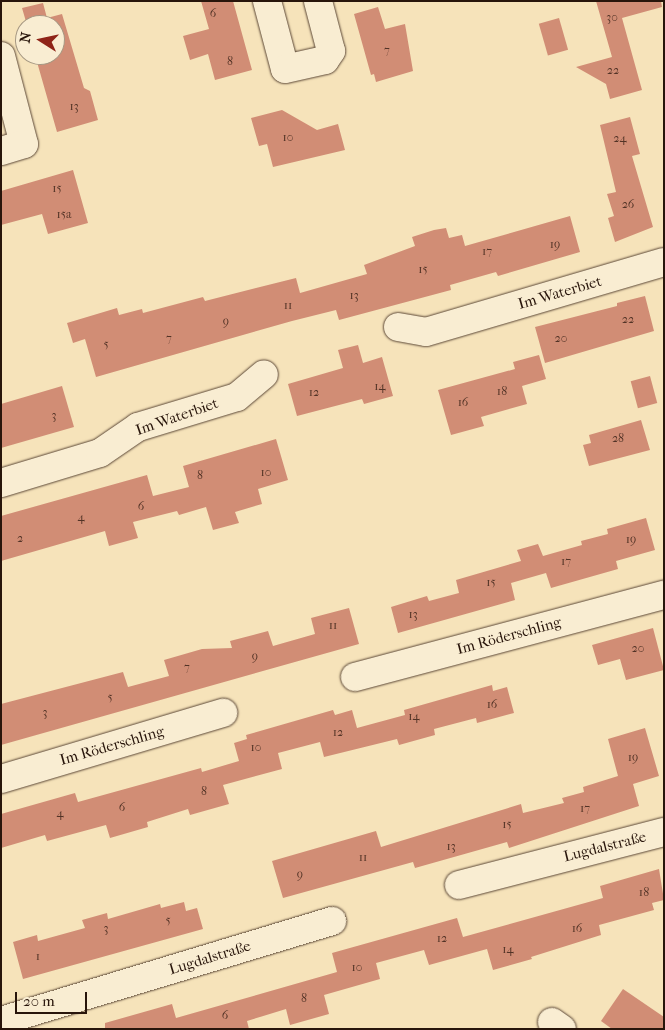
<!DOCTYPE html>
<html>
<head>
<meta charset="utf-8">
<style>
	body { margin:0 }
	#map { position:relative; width:665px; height:1030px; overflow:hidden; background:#f6e3ba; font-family:"IM FELL French Canon",serif }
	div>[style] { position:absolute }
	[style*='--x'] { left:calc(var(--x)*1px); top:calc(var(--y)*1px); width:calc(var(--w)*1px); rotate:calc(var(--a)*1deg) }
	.building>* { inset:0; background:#d18d75; transform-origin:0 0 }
	.roads { filter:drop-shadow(0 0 1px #5c4837) drop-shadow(0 0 1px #5c4837) }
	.minor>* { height:28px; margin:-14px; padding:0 14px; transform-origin:14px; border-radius:14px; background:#f9edd2 }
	span { translate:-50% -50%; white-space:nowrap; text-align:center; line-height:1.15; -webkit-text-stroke:5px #f9edd2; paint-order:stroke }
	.number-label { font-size:12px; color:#523326 }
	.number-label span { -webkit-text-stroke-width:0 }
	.street-label { font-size:15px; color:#28150b }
	.frame { position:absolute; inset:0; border:2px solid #28150b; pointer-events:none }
	.north { position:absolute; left:15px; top:15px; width:50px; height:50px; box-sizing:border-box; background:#f9edd2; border:1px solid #a59782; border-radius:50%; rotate:280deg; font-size:14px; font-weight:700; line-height:20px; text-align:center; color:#28150b }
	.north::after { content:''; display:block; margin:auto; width:18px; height:22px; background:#8f2418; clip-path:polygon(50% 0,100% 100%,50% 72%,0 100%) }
	.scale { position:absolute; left:15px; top:992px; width:72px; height:22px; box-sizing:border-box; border:2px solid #28150b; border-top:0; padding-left:6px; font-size:15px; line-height:18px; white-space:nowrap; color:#28150b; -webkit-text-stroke:4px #f9edd2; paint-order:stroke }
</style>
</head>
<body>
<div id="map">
	<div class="building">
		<i style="clip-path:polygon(201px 1px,233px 1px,252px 70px,215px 80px,208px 54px,190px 60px,183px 36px,209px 29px)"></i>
		<i style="clip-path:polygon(596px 1px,661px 1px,662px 7px,622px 18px,642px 90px,610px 99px,606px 84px,576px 67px,612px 57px)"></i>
		<i style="clip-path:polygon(43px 3px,47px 18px,62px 14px,84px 88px,90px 91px,98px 120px,57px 132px,35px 55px,55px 55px,55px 25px,27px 25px,22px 8px)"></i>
		<i style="clip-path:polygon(378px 7px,385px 29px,405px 24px,413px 71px,376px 82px,374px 74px,371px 75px,354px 14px)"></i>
		<i style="left:559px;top:18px;width:33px;height:21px;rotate:74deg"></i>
		<i style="clip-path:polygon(282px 110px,317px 130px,338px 124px,345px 150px,273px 167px,267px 144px,259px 146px,251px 118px)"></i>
		<i style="clip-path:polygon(630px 117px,640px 154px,632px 156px,653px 227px,615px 242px,608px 218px,614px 216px,607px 194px,616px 192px,600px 125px)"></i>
		<i style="clip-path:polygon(73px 170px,88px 223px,48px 234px,42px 214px,1px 225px,1px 191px)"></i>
		<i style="clip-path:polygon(570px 216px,580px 252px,498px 276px,496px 272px,450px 285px,451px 290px,339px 320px,336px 310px,292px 321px,96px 377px,85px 339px,73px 343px,67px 323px,117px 308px,119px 315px,142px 309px,143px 313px,203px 297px,205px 301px,296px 278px,300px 293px,367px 274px,364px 265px,415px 246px,412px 237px,434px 230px,446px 228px,449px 238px,462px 235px,465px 246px)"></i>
		<i style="clip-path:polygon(645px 296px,654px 331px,545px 363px,535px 327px,617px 306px,617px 303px)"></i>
		<i style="clip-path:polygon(358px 345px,363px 363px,382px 357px,393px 396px,364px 404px,362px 399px,297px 416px,288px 384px,343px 368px,338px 350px)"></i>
		<i style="clip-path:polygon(539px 355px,546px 379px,522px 386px,527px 404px,481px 417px,484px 426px,451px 435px,438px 390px,515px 369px,513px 362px)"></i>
		<i style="left:650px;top:376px;width:28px;height:20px;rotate:75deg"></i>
		<i style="clip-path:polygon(62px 386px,74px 427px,1px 448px,1px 404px)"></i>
		<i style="clip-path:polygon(641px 420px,650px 450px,589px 466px,583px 445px,591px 443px,589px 435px)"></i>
		<i style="clip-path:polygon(276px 439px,288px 480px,258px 489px,262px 504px,235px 512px,239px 523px,213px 530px,206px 507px,179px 515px,177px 511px,133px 522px,138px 538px,109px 546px,105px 531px,1px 561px,1px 516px,147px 475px,153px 496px,189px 487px,183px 466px)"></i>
		<i style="clip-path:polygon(646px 518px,655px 550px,616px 561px,618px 569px,551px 588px,546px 573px,511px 583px,515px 600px,398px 633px,391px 607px,427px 596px,429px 601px,459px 593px,456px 580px,521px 561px,517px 550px,538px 544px,543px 556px,582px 545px,581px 541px,608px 534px,607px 529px)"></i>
		<i style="clip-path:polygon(349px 608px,359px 644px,1px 745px,1px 704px,123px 672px,128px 687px,169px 676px,164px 660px,202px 649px,232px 648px,230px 641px,268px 631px,273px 646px,315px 634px,311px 618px)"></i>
		<i style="clip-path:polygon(653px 628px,664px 670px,626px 680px,620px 659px,598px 665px,592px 645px)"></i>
		<i style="clip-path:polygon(492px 685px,493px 691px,507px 687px,514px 713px,477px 723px,476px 718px,434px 729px,435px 735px,399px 745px,397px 739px,324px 757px,320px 742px,278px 753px,282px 769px,223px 785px,229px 804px,190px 815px,188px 809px,147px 822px,148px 827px,110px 838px,106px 825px,47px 841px,45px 835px,1px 848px,1px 814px,75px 793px,78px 802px,201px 768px,202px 772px,239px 761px,234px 743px,247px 739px,246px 735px,333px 710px,335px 715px,352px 710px,357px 728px,405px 715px,404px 710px)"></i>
		<i style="clip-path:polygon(645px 728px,659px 776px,633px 784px,639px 806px,509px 848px,507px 842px,415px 868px,413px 862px,283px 898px,272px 861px,376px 831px,381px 847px,521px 804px,523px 813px,564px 803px,562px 798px,584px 792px,583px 787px,618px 776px,608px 739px)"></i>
		<i style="clip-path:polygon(659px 869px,664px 900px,652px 903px,654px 910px,599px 925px,601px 935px,531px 957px,532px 959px,493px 970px,487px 949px,429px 965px,424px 950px,376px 963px,380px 979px,324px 995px,329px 1014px,290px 1025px,286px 1009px,247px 1021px,249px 1029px,105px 1029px,105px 1023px,172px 1004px,176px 1018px,337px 972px,332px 953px,457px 918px,463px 937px,603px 898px,600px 886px)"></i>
		<i style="clip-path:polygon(184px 902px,186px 911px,197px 908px,203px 929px,23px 979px,13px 942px,37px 935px,38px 941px,85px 928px,82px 920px,107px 913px,108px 919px,160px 904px,161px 908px)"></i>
		<i style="clip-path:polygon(623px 989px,664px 1017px,664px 1029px,612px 1029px,601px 1021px)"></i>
	</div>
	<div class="roads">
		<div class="minor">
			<i style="--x:267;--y:1;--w:70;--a:75.2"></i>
			<i style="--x:285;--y:69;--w:41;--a:-12.7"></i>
			<i style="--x:325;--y:60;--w:11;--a:-56"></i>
			<i style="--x:331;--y:51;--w:52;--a:-104.6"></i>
			<i style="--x:1;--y:56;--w:91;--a:75.4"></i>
			<i style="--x:24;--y:144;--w:24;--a:163"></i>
			<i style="--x:398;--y:327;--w:28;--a:10"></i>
			<i style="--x:426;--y:332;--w:248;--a:-16.4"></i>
			<i style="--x:1;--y:483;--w:103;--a:-16.9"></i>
			<i style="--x:100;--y:453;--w:46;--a:-34.4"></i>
			<i style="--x:138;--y:427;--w:103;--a:-16.9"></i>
			<i style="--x:237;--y:397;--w:35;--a:-40"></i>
			<i style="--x:355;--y:677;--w:320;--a:-14.9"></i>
			<i style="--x:1;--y:779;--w:232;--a:-16.6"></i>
			<i style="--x:459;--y:885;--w:212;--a:-14.5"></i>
			<i style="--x:1;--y:1021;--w:346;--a:-16.8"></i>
			<i style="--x:552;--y:1022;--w:12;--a:35"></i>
		</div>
	</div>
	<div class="number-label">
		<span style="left:213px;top:14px">6</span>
		<span style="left:612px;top:18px">30</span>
		<span style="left:387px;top:51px">7</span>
		<span style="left:230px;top:62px">8</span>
		<span style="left:613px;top:71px">22</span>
		<span style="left:74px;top:107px">13</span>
		<span style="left:288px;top:138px">10</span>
		<span style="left:620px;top:139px">24</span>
		<span style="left:57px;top:189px">15</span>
		<span style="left:628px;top:205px">26</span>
		<span style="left:64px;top:215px">15a</span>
		<span style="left:555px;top:245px">19</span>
		<span style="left:487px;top:252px">17</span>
		<span style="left:423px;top:270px">15</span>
		<span style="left:354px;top:296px">13</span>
		<span style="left:288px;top:306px">11</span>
		<span style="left:628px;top:320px">22</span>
		<span style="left:226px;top:322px">9</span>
		<span style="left:169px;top:339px">7</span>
		<span style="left:561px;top:339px">20</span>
		<span style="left:106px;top:345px">5</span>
		<span style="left:380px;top:387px">14</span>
		<span style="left:502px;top:392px">18</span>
		<span style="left:314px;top:393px">12</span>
		<span style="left:463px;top:403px">16</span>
		<span style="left:54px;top:416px">3</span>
		<span style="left:618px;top:439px">28</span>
		<span style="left:266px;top:473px">10</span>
		<span style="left:200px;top:476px">8</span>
		<span style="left:141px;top:507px">6</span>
		<span style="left:81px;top:518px">4</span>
		<span style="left:20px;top:539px">2</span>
		<span style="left:631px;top:540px">19</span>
		<span style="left:566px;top:562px">17</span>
		<span style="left:491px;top:583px">15</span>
		<span style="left:413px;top:615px">13</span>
		<span style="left:333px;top:626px">11</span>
		<span style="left:638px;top:649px">20</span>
		<span style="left:255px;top:657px">9</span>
		<span style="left:187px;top:668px">7</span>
		<span style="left:110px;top:698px">5</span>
		<span style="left:492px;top:705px">16</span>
		<span style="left:45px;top:713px">3</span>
		<span style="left:414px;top:717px">14</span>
		<span style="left:338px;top:733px">12</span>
		<span style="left:256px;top:748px">10</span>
		<span style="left:633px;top:758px">19</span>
		<span style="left:204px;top:792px">8</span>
		<span style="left:122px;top:808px">6</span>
		<span style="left:585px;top:809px">17</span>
		<span style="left:60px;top:814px">4</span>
		<span style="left:507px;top:825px">15</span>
		<span style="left:451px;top:847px">13</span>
		<span style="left:363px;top:858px">11</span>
		<span style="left:300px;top:875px">9</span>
		<span style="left:644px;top:893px">18</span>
		<span style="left:168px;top:921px">5</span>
		<span style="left:106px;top:929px">3</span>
		<span style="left:577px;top:929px">16</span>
		<span style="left:442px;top:939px">12</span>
		<span style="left:508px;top:950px">14</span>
		<span style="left:38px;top:957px">1</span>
		<span style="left:357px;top:968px">10</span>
		<span style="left:304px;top:999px">8</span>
		<span style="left:225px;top:1016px">6</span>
	</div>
	<div class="street-label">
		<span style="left:560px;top:293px;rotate:-16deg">Im Waterbiet</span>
		<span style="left:177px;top:417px;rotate:-19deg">Im Waterbiet</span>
		<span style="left:509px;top:636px;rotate:-15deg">Im Röderschling</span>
		<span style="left:112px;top:746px;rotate:-16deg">Im Röderschling</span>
		<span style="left:605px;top:847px;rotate:-14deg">Lugdalstraße</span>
		<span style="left:210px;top:958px;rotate:-17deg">Lugdalstraße</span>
	</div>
	<div class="frame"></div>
	<div class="north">N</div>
	<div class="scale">20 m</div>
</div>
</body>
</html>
